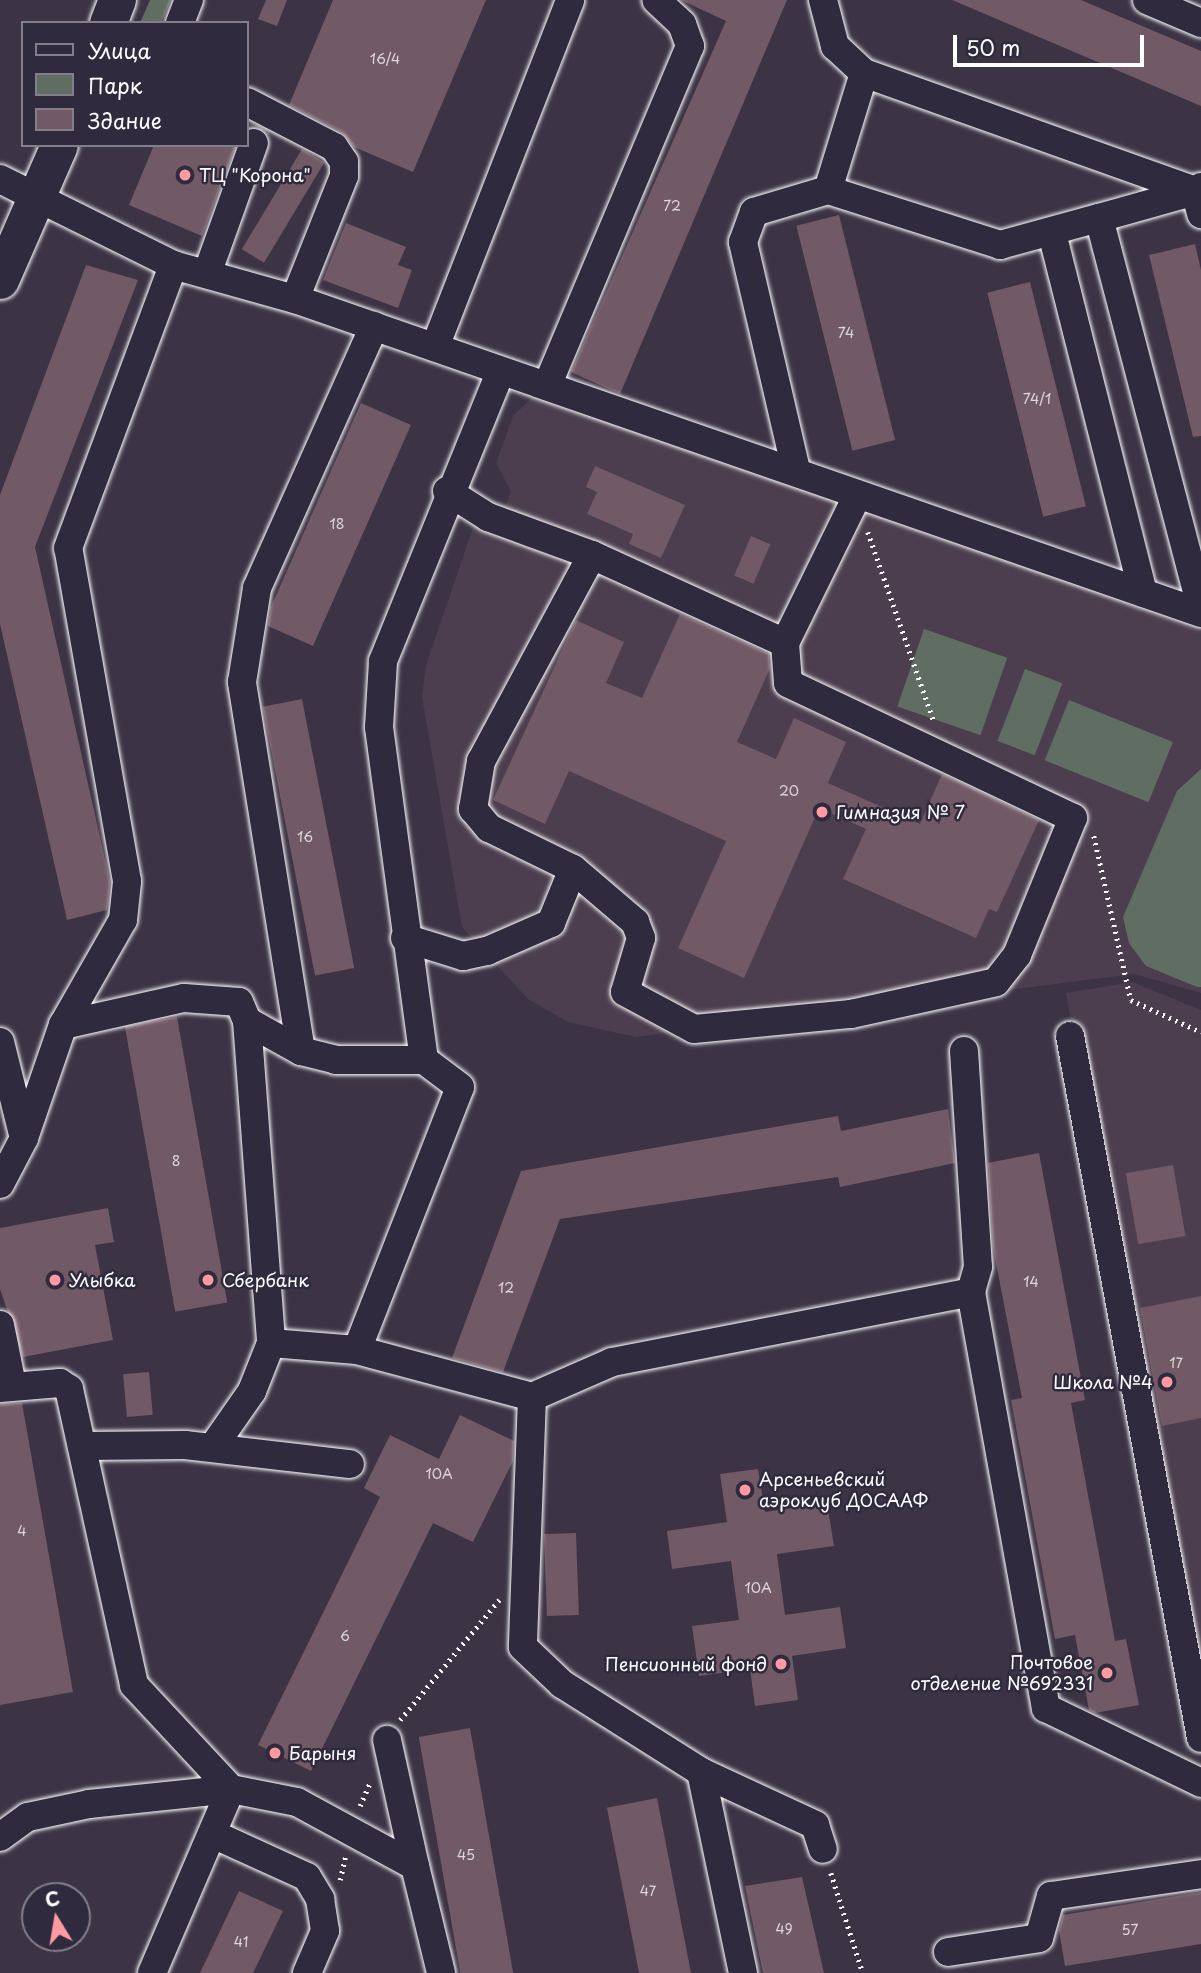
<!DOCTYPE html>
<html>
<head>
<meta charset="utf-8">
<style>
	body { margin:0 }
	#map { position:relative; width:1201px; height:1973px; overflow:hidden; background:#3c3345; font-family:"Playpen Sans",sans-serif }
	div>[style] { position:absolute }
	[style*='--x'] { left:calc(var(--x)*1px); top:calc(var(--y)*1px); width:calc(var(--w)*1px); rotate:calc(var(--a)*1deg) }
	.built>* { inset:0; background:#4c3e4f }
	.green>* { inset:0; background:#606d63; transform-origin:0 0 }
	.building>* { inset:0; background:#715965; transform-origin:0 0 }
	.path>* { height:4.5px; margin-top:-2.25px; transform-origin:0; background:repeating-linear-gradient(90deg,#fff 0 2px,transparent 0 7px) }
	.roads { filter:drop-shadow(0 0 2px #fff) drop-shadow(0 0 2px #fff) }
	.minor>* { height:28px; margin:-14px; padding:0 14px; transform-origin:14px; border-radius:14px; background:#2f2a3d }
	.major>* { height:37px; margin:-18.5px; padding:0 18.5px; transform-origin:18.5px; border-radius:18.5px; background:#2f2a3d }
	.dots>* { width:19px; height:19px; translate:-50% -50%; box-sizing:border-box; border:4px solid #2f2a3d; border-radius:50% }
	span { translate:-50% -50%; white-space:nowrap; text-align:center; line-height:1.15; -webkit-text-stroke:5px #2f2a3d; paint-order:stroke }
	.number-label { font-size:14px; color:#dcd6d8 }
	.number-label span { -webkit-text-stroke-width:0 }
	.poi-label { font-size:18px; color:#fff }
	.left { translate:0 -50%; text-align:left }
	.right { translate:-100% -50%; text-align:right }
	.legend { position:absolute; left:21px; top:21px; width:228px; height:126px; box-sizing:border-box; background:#2f2a3d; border:2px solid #827f8b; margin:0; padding:9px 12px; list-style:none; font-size:21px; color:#fff }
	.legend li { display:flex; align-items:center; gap:14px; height:35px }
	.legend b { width:35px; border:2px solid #827f8b }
	.north { position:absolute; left:21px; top:1882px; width:70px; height:70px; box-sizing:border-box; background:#2f2a3d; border:2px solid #827f8b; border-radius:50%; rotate:349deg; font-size:19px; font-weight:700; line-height:28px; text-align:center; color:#fff }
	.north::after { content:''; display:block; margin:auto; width:24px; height:32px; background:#ff9aa2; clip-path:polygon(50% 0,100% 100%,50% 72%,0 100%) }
	.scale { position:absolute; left:953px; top:35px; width:191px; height:32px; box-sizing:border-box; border:4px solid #fff; border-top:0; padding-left:9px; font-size:21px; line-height:24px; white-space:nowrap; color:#fff; -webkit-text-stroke:5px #2f2a3d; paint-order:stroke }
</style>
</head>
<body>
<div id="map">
	<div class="built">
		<i style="clip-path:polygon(557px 388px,1201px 632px,1201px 993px,1134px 974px,635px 1037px,568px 1022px,528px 999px,462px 927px,422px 697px,426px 665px,477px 516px,503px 513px,511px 491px,496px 463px,513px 416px,536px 394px)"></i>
		<i style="clip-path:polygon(1132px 982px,1201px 1010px,1201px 1755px,1066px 993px)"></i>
	</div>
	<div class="green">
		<i style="clip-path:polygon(150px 0,171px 0,161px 23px,140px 23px)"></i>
		<i style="left:924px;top:629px;width:88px;height:82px;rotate:19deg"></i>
		<i style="left:1025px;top:669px;width:40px;height:77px;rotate:21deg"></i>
		<i style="left:1069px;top:700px;width:112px;height:65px;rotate:22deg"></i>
		<i style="clip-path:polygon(1201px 769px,1201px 987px,1197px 987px,1146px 966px,1129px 943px,1123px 917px,1177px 791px)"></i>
	</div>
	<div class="building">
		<i style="clip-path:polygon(266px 0,287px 0,277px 26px,258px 19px)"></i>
		<i style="clip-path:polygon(333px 0,486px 0,413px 172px,354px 147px,342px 132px,289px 105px)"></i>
		<i style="clip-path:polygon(681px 0,787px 0,620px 394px,571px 372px,726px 21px)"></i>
		<i style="clip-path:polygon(952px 0,1081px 0,1201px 51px,1201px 106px)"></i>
		<i style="clip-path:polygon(154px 145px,236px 145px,202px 236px,129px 205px)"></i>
		<i style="left:302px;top:149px;width:26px;height:117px;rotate:31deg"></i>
		<i style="left:839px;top:215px;width:232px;height:44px;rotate:76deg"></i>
		<i style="clip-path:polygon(346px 223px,406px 247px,398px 265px,412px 270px,398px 308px,323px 280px)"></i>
		<i style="clip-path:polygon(1195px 244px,1201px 270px,1201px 436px,1193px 437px,1149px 255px)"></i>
		<i style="clip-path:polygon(86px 265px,138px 280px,35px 547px,110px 882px,107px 910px,67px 920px,0 624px,0 495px)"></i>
		<i style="left:1030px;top:282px;width:231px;height:44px;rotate:76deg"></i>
		<i style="clip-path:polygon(361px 403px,411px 425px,313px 646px,268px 626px,271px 607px)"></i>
		<i style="clip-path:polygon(595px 466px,685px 505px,661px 558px,629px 544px,633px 534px,587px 514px,597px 492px,586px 487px)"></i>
		<i style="left:751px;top:536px;width:21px;height:43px;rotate:23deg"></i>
		<i style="clip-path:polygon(680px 614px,769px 654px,770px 668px,737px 742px,776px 759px,794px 718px,846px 742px,828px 783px,920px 824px,942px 774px,1039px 820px,997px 912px,989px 909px,976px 938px,843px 879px,866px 829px,819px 808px,744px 978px,678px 948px,726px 841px,569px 771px,545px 824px,493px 800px,576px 620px,624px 642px,606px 683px,642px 698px)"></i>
		<i style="left:302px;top:699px;width:274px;height:40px;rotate:79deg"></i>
		<i style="left:177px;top:1017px;width:290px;height:53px;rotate:80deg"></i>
		<i style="clip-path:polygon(948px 1109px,955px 1163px,840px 1187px,838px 1177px,560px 1219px,503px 1372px,452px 1358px,521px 1171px,838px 1116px,841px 1131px)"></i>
		<i style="clip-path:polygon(1039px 1153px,1085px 1400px,1071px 1403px,1115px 1641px,1126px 1639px,1139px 1705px,1095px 1713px,1089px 1710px,1075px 1635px,1055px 1639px,1011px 1400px,1022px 1398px,993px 1247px,988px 1163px)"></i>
		<i style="left:1173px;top:1165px;width:72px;height:48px;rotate:80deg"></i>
		<i style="clip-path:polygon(108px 1208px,114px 1242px,95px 1245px,113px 1340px,23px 1357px,0 1289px,0 1228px)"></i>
		<i style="clip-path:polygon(1201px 1296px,1201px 1418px,1162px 1426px,1140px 1308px)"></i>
		<i style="left:149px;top:1372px;width:43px;height:26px;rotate:85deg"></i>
		<i style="clip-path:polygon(22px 1403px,73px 1692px,0 1705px,0 1404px)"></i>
		<i style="clip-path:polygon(460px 1415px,514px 1441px,513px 1461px,473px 1542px,433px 1523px,311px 1771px,258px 1745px,380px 1497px,364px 1488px,390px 1435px,439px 1459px)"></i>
		<i style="clip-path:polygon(758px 1469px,765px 1512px,827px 1503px,834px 1546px,777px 1554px,785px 1615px,840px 1607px,846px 1648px,792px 1656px,798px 1700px,755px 1706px,750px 1669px,699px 1676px,692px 1626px,739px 1620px,731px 1561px,672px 1569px,667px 1531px,727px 1522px,720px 1474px)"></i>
		<i style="left:576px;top:1533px;width:82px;height:32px;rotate:88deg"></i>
		<i style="left:470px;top:1728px;width:249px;height:52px;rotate:80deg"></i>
		<i style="left:657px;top:1798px;width:178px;height:51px;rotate:79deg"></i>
		<i style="clip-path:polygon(802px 1877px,824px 1973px,763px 1973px,745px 1886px)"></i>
		<i style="clip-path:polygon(239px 1891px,283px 1911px,253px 1973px,200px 1973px)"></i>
		<i style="clip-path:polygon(1201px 1892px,1201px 1944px,1065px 1966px,1059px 1930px,1063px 1915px)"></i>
	</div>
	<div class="path">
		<i style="--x:868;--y:532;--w:201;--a:70.8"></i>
		<i style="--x:1094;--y:836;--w:168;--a:77.3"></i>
		<i style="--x:1131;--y:1000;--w:77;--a:24.6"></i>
		<i style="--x:400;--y:1720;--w:156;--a:-50.5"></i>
		<i style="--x:360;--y:1806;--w:26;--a:-67"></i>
		<i style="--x:831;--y:1873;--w:105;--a:72.3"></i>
		<i style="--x:340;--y:1880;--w:23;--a:-77"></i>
	</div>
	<div class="roads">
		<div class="minor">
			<i style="--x:823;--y:0;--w:48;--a:75.4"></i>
			<i style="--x:835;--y:46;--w:40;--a:43"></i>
			<i style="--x:864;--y:73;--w:351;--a:19.6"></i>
			<i style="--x:1195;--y:191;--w:7;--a:-34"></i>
			<i style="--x:1147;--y:0;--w:59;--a:23.1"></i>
			<i style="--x:180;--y:23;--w:25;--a:-69"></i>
			<i style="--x:247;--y:102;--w:98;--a:27.3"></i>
			<i style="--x:334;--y:147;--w:18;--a:56"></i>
			<i style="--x:344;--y:162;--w:14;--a:90"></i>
			<i style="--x:344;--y:176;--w:132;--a:111.7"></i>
			<i style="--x:0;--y:179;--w:193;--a:26.4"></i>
			<i style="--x:173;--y:265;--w:127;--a:15.6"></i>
			<i style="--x:295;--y:299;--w:959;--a:19.12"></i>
			<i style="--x:828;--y:190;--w:122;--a:-72.9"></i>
			<i style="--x:1099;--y:218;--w:100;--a:-15.7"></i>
			<i style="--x:1195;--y:191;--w:24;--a:75"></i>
			<i style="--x:1052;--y:233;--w:371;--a:75.8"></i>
			<i style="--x:207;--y:274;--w:139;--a:-70.3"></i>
			<i style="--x:435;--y:347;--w:372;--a:-68.7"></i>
			<i style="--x:547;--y:386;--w:369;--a:-67.2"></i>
			<i style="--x:690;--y:46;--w:23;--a:-110"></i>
			<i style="--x:682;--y:24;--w:35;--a:-137"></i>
			<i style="--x:796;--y:470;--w:234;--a:-103.1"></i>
			<i style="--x:743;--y:242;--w:32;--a:-70"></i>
			<i style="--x:754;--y:212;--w:77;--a:-16.6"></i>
			<i style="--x:828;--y:190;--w:181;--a:17.7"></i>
			<i style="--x:1000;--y:245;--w:103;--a:-15.3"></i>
			<i style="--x:1099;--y:218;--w:402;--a:75.3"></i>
			<i style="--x:447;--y:491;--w:49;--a:32.4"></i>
			<i style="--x:488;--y:517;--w:111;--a:20.1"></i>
			<i style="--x:592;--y:555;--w:212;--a:24.5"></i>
			<i style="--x:592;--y:555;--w:234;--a:118.3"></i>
			<i style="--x:481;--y:761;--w:49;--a:99.5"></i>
			<i style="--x:473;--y:809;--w:25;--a:50"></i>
			<i style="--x:489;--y:828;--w:93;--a:26"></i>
			<i style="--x:573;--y:869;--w:82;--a:40.5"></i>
			<i style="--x:635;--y:922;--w:17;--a:69"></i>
			<i style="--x:641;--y:938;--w:56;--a:106.5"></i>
			<i style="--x:625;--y:992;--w:78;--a:28.2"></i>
			<i style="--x:694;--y:1029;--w:158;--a:-5.5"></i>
			<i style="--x:851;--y:1014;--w:148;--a:-12.4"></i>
			<i style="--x:996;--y:982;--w:34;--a:-52"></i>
			<i style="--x:1017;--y:955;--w:148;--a:-67.8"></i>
			<i style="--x:1073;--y:818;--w:315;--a:-154.7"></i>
			<i style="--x:788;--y:683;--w:40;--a:-94.3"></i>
			<i style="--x:785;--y:643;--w:161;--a:-63.9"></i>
			<i style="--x:405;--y:938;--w:61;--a:17.2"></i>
			<i style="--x:463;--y:956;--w:25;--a:-12"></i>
			<i style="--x:487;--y:951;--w:70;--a:-23.6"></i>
			<i style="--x:551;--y:923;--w:58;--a:-67.8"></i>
			<i style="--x:247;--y:1021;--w:323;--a:85.7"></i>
			<i style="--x:63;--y:1025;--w:121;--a:-60.3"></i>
			<i style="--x:123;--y:920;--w:39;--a:-84"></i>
			<i style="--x:127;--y:881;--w:338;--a:-100"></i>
			<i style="--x:68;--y:548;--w:302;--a:-69.6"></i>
			<i style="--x:1070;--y:1036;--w:714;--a:79.43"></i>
			<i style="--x:0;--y:1042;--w:99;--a:76"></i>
			<i style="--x:24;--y:1138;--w:120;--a:-71"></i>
			<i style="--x:63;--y:1025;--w:124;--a:-12.6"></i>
			<i style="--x:184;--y:998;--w:55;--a:4.2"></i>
			<i style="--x:239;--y:1002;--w:21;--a:67"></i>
			<i style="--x:247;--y:1021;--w:62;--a:29.1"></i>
			<i style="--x:301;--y:1051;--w:36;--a:14"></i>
			<i style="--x:336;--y:1060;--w:88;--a:0"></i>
			<i style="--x:301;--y:1051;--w:374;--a:-99.1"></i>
			<i style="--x:242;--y:682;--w:95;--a:-80.9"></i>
			<i style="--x:257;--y:588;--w:287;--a:-65.9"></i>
			<i style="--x:964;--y:1051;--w:216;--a:86.3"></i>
			<i style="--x:978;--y:1267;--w:26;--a:106"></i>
			<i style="--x:0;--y:1184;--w:52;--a:-62.4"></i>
			<i style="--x:0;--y:1325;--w:61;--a:78.7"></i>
			<i style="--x:357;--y:1350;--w:282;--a:-68.6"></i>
			<i style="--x:460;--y:1087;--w:45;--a:-143.1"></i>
			<i style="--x:424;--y:1060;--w:336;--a:-97.7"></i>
			<i style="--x:379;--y:727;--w:66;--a:-86.5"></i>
			<i style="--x:383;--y:661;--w:311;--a:-67.9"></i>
			<i style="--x:0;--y:1388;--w:60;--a:-4.8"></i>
			<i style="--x:60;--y:1383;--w:11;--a:34"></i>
			<i style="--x:69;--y:1389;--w:303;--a:77.6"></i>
			<i style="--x:134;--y:1685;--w:142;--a:47"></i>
			<i style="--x:532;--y:1397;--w:87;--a:-23.6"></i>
			<i style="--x:612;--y:1362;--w:366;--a:-11"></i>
			<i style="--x:971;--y:1292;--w:423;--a:79.8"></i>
			<i style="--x:1046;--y:1708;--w:172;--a:25.8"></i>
			<i style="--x:86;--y:1446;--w:99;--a:-0.6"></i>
			<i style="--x:185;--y:1445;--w:166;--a:6.6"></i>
			<i style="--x:213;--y:1447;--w:68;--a:-55.1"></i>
			<i style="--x:252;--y:1391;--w:52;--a:-68.4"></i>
			<i style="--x:271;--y:1343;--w:86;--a:4.7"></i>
			<i style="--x:357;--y:1350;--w:181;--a:15"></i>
			<i style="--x:532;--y:1397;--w:250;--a:92.1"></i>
			<i style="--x:523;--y:1647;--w:54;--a:43.5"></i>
			<i style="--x:562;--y:1684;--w:165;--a:32.3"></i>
			<i style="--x:701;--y:1772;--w:126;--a:24.9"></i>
			<i style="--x:815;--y:1825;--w:25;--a:72"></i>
			<i style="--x:387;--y:1740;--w:129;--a:77.5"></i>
			<i style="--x:701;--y:1772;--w:205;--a:78.2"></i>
			<i style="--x:215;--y:1835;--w:101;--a:24.5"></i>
			<i style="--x:307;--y:1877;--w:26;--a:59"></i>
			<i style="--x:320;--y:1899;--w:32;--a:81"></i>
			<i style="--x:325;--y:1931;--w:46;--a:113.2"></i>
			<i style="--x:0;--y:1837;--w:34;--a:-36"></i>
			<i style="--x:28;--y:1817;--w:62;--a:-12"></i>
			<i style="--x:89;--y:1804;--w:143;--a:-6"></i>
			<i style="--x:231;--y:1789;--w:67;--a:11.1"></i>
			<i style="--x:297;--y:1802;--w:134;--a:28.5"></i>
			<i style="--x:415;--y:1866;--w:110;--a:76.3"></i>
			<i style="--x:948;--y:1952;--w:92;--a:-8.7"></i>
			<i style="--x:1039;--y:1938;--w:44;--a:-74.1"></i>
			<i style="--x:1051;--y:1896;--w:152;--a:-8.3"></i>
			<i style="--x:152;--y:1973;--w:200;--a:-66.8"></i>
		</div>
		<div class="major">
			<i style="--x:108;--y:23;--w:25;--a:-69"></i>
			<i style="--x:0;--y:280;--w:147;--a:-66.4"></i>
		</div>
	</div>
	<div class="dots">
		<i style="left:185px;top:175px;background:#ff9aa2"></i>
		<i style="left:822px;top:812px;background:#ff9aa2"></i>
		<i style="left:55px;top:1280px;background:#ff9aa2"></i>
		<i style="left:208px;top:1280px;background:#ff9aa2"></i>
		<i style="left:1167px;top:1382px;background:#ff9aa2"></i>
		<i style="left:745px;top:1490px;background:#ff9aa2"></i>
		<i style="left:781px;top:1664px;background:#ff9aa2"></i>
		<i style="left:1107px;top:1673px;background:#ff9aa2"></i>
		<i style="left:275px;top:1753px;background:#ff9aa2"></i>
	</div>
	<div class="number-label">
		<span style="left:385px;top:59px">16/4</span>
		<span style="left:672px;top:206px">72</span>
		<span style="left:846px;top:333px">74</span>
		<span style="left:1037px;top:399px">74/1</span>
		<span style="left:337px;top:524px">18</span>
		<span style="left:789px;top:791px">20</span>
		<span style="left:305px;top:837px">16</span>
		<span style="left:176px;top:1161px">8</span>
		<span style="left:1031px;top:1282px">14</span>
		<span style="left:506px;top:1288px">12</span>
		<span style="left:1176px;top:1363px">17</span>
		<span style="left:439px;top:1474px">10А</span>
		<span style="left:22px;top:1531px">4</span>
		<span style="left:758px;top:1588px">10А</span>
		<span style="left:345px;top:1636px">6</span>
		<span style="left:466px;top:1855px">45</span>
		<span style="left:648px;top:1891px">47</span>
		<span style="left:784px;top:1929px">49</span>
		<span style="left:1130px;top:1930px">57</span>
		<span style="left:241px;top:1942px">41</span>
	</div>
	<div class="poi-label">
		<span class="left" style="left:199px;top:175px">ТЦ "Корона"</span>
		<span class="left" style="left:836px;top:812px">Гимназия № 7</span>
		<span class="left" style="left:69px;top:1280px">Улыбка</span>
		<span class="left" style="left:222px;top:1280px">Сбербанк</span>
		<span class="right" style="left:1153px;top:1382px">Школа №4</span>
		<span class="left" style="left:759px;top:1490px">Арсеньевский<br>аэроклуб ДОСААФ</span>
		<span class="right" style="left:1093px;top:1673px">Почтовое<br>отделение №692331</span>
		<span class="right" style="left:767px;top:1664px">Пенсионный фонд</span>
		<span class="left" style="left:289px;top:1753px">Барыня</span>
	</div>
	<ul class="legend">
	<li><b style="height:9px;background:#2f2a3d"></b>Улица</li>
	<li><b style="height:19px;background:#606d63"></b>Парк</li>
	<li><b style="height:19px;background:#715965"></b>Здание</li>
	</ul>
	<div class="north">С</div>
	<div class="scale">50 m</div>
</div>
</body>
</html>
